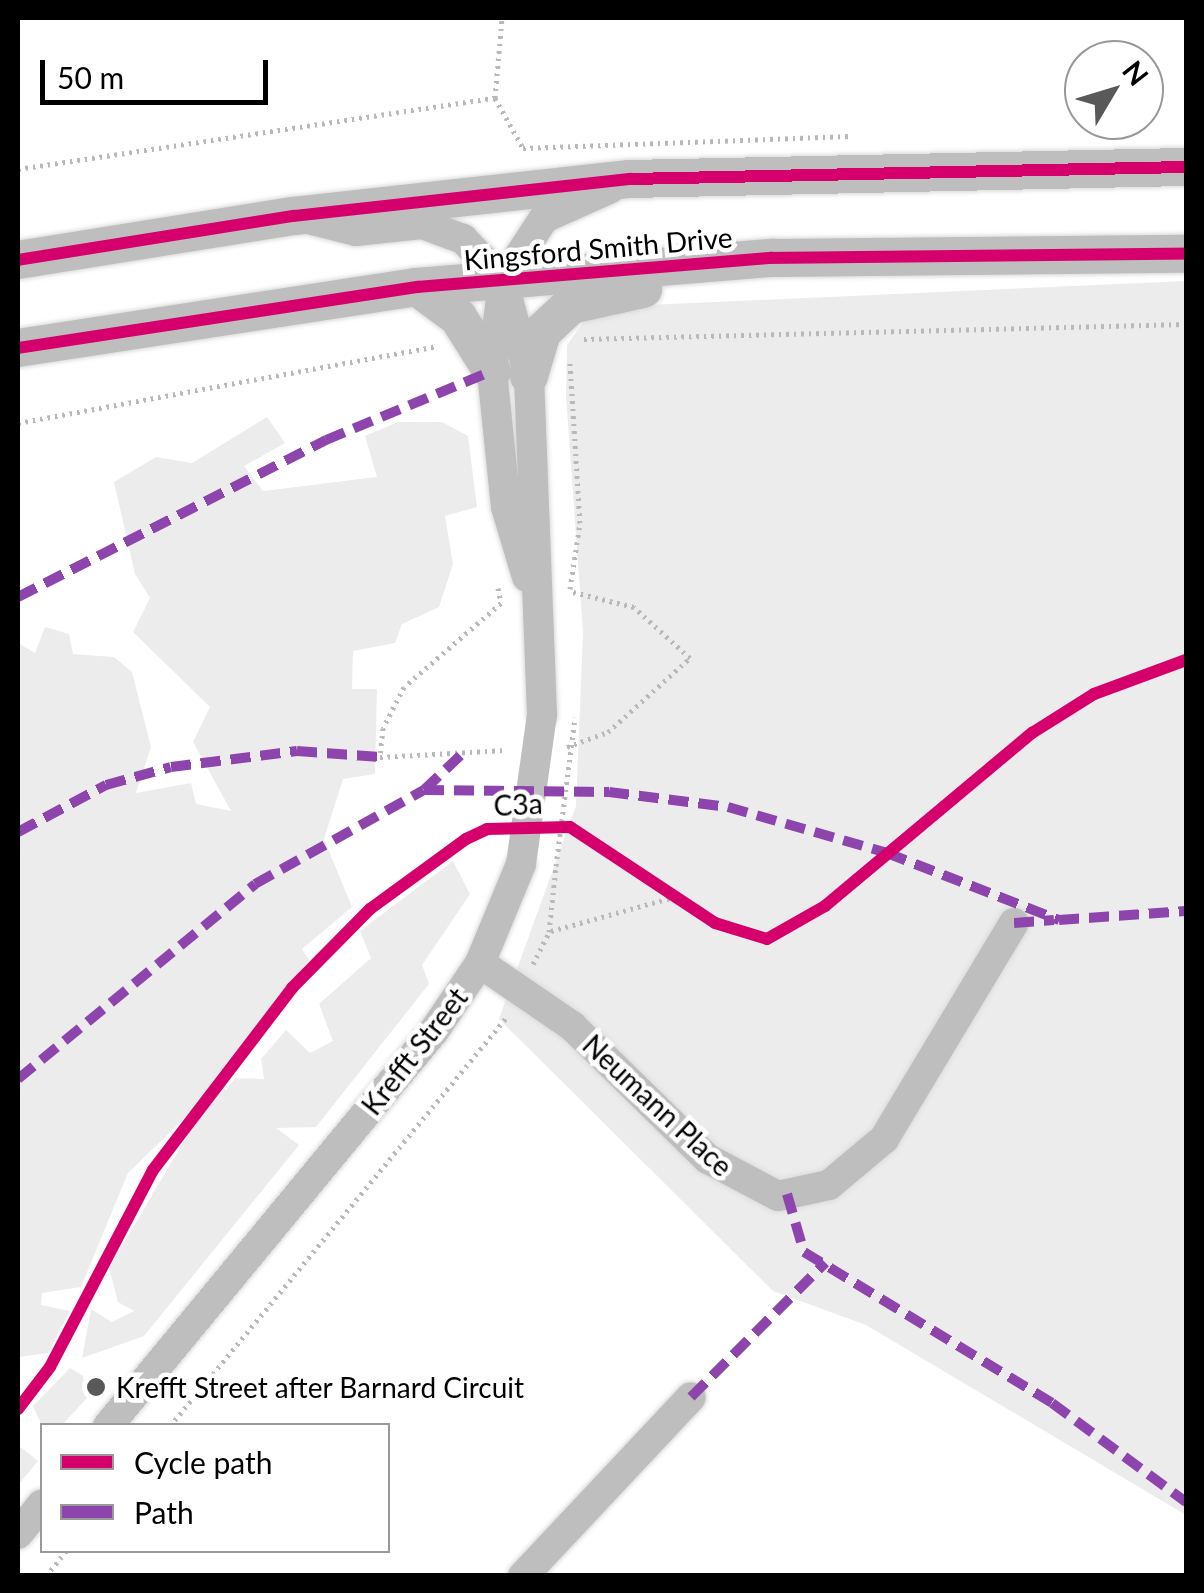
<!DOCTYPE html>
<html>
<head>
<meta charset="utf-8">
<style>
	body { margin:0 }
	#map { position:relative; width:1204px; height:1593px; overflow:hidden; background:#fff; font-family:Lato,sans-serif }
	div>[style] { position:absolute }
	[style*='--x'] { left:calc(var(--x)*1px); top:calc(var(--y)*1px); width:calc(var(--w)*1px); rotate:calc(var(--a)*1deg) }
	.green>* { inset:0; background:#ececec }
	.path>* { height:5px; margin-top:-2.5px; transform-origin:0; background:repeating-linear-gradient(90deg,#b9b9b9 0 2.5px,transparent 0 7.5px) }
	.roads { filter:drop-shadow(0 0 2px #dbdbdb) drop-shadow(0 0 2px #dbdbdb) }
	.minor>* { height:30px; margin:-15px; padding:0 15px; transform-origin:15px; border-radius:15px; background:#bebebe }
	.major>* { height:38px; margin:-19px; padding:0 19px; transform-origin:19px; border-radius:19px; background:#bebebe }
	.path-bridge>* { height:5px; margin-top:-2.5px; transform-origin:0; background:repeating-linear-gradient(90deg,#b9b9b9 0 2.5px,transparent 0 7.5px) }
	.minor-bridge>* { height:30px; margin:-15px; padding:0 15px; transform-origin:15px; border-radius:15px; background:#bebebe }
	.quiet>* { height:10px; margin-top:-5px; transform-origin:0; background:repeating-linear-gradient(90deg,#8e44ad 0 20px,transparent 0 30px) }
	.cycleway>* { height:12px; margin:-6px; padding:0 6px; transform-origin:6px; border-radius:6px; background:#d6006c }
	.dots>* { width:28px; height:28px; translate:-50% -50%; box-sizing:border-box; border:5px solid #fff; border-radius:50% }
	span { translate:-50% -50%; white-space:nowrap; text-align:center; line-height:1.15; -webkit-text-stroke:9px #fff; paint-order:stroke }
	.street-label { font-size:28px; color:#000 }
	.poi-label { font-size:28px; color:#000 }
	.left { translate:0 -50%; text-align:left }
	.frame { position:absolute; inset:0; border:20px solid #000; pointer-events:none }
	.legend { position:absolute; left:40px; top:1423px; width:350px; height:130px; box-sizing:border-box; background:#fff; border:2px solid #999; margin:0; padding:12px 18px; list-style:none; font-size:30px; color:#000 }
	.legend li { display:flex; align-items:center; gap:20px; height:50px }
	.legend b { width:50px; border:2px solid #999 }
	.north { position:absolute; left:1064px; top:40px; width:100px; height:100px; box-sizing:border-box; background:#fff; border:2px solid #999; border-radius:50%; rotate:52deg; font-size:28px; font-weight:700; line-height:40px; text-align:center; color:#000 }
	.north::after { content:''; display:block; margin:auto; width:35px; height:45px; background:#595959; clip-path:polygon(50% 0,100% 100%,50% 72%,0 100%) }
	.scale { position:absolute; left:40px; top:60px; width:228px; height:45px; box-sizing:border-box; border:5px solid #000; border-top:0; padding-left:12px; font-size:30px; line-height:35px; white-space:nowrap; color:#000; -webkit-text-stroke:8px #fff; paint-order:stroke }
</style>
</head>
<body>
<div id="map">
	<div class="green">
		<i style="clip-path:polygon(1186px 281px,1186px 1515px,866px 1325px,773px 1291px,499px 1019px,576px 806px,583px 632px,566px 396px,567px 345px,585px 320px,626px 306px)"></i>
		<i style="clip-path:polygon(267px 417px,285px 443px,244px 466px,263px 491px,377px 477px,365px 436px,398px 422px,442px 422px,468px 436px,477px 507px,445px 516px,453px 564px,439px 607px,402px 624px,395px 643px,353px 651px,352px 689px,377px 689px,375px 774px,343px 779px,324px 839px,352px 907px,302px 949px,309px 960px,216px 1077px,226px 1090px,235px 1078px,264px 1079px,261px 1059px,286px 1030px,310px 1053px,333px 1041px,319px 1004px,371px 958px,360px 931px,453px 861px,470px 894px,422px 965px,429px 984px,316px 1127px,276px 1128px,299px 1145px,144px 1336px,82px 1358px,91px 1309px,112px 1322px,134px 1311px,118px 1302px,109px 1268px,194px 1124px,187px 1116px,128px 1173px,81px 1287px,42px 1293px,41px 1305px,70px 1311px,48px 1353px,18px 1357px,18px 643px,35px 653px,45px 627px,69px 634px,73px 654px,114px 657px,132px 672px,151px 747px,136px 793px,191px 783px,196px 804px,231px 811px,193px 742px,210px 707px,133px 632px,150px 598px,135px 574px,114px 482px,156px 457px,192px 463px)"></i>
		<i style="clip-path:polygon(70px 1368px,83px 1376px,87px 1398px,62px 1425px,42px 1426px,33px 1406px)"></i>
		<i style="clip-path:polygon(18px 1445px,38px 1461px,18px 1485px)"></i>
	</div>
	<div class="path">
		<i style="--x:495;--y:98;--w:57;--a:60.8"></i>
		<i style="--x:523;--y:148;--w:327;--a:-2.1"></i>
		<i style="--x:18;--y:169;--w:482;--a:-8.5"></i>
		<i style="--x:495;--y:98;--w:80;--a:-85"></i>
		<i style="--x:584;--y:339;--w:602;--a:-1.43"></i>
		<i style="--x:18;--y:423;--w:427;--a:-10.4"></i>
		<i style="--x:498;--y:588;--w:15;--a:79"></i>
		<i style="--x:501;--y:603;--w:128;--a:139.1"></i>
		<i style="--x:404;--y:687;--w:46;--a:117.1"></i>
		<i style="--x:383;--y:728;--w:29;--a:96"></i>
		<i style="--x:380;--y:757;--w:126;--a:-3.2"></i>
		<i style="--x:570;--y:589;--w:67;--a:-81.4"></i>
		<i style="--x:580;--y:523;--w:161;--a:-93.6"></i>
		<i style="--x:567;--y:747;--w:44;--a:-20.1"></i>
		<i style="--x:608;--y:732;--w:110;--a:-42.1"></i>
		<i style="--x:690;--y:658;--w:76;--a:-137.7"></i>
		<i style="--x:634;--y:607;--w:67;--a:-166.2"></i>
		<i style="--x:551;--y:931;--w:132;--a:-15.4"></i>
		<i style="--x:533;--y:964;--w:36;--a:-63"></i>
		<i style="--x:549;--y:932;--w:66;--a:-83.9"></i>
		<i style="--x:170;--y:1426;--w:529;--a:-50.53"></i>
		<i style="--x:46;--y:1576;--w:33;--a:-51"></i>
	</div>
	<div class="roads">
		<div class="minor">
			<i style="--x:312;--y:220;--w:45;--a:14"></i>
			<i style="--x:356;--y:231;--w:66;--a:-6.1"></i>
			<i style="--x:422;--y:224;--w:44;--a:20.1"></i>
			<i style="--x:463;--y:239;--w:58;--a:46.4"></i>
			<i style="--x:503;--y:281;--w:98;--a:74.7"></i>
			<i style="--x:529;--y:376;--w:339;--a:87.8"></i>
			<i style="--x:527;--y:577;--w:73;--a:-106.7"></i>
			<i style="--x:506;--y:507;--w:137;--a:-95.9"></i>
			<i style="--x:492;--y:371;--w:91;--a:-83"></i>
			<i style="--x:503;--y:281;--w:75;--a:-56.9"></i>
			<i style="--x:544;--y:218;--w:73;--a:-24.1"></i>
			<i style="--x:480;--y:963;--w:112;--a:34.4"></i>
			<i style="--x:572;--y:1026;--w:190;--a:44.4"></i>
			<i style="--x:708;--y:1159;--w:79;--a:27.9"></i>
			<i style="--x:778;--y:1196;--w:52;--a:-12.2"></i>
			<i style="--x:829;--y:1185;--w:72;--a:-39.9"></i>
			<i style="--x:884;--y:1139;--w:252;--a:-59"></i>
			<i style="--x:108;--y:1426;--w:512;--a:-50.47"></i>
			<i style="--x:434;--y:1031;--w:82;--a:-55.9"></i>
			<i style="--x:480;--y:963;--w:107;--a:-67.5"></i>
			<i style="--x:18;--y:1534;--w:38;--a:-51"></i>
			<i style="--x:523;--y:1576;--w:245;--a:-46.8"></i>
		</div>
		<div class="major">
			<i style="--x:18;--y:260;--w:279;--a:-9.1"></i>
			<i style="--x:294;--y:216;--w:338;--a:-6.3"></i>
			<i style="--x:630;--y:179;--w:556;--a:-1.24"></i>
			<i style="--x:417;--y:287;--w:51;--a:36.2"></i>
			<i style="--x:458;--y:317;--w:64;--a:57.8"></i>
			<i style="--x:18;--y:348;--w:404;--a:-8.7"></i>
			<i style="--x:417;--y:287;--w:356;--a:-4.7"></i>
			<i style="--x:772;--y:258;--w:414;--a:-0.6"></i>
			<i style="--x:529;--y:376;--w:46;--a:-73.5"></i>
			<i style="--x:542;--y:332;--w:40;--a:-43"></i>
			<i style="--x:571;--y:305;--w:74;--a:-12.5"></i>
		</div>
	</div>
	<div class="path-bridge">
		<i style="--x:556;--y:866;--w:150;--a:-82.7"></i>
	</div>
	<div class="minor-bridge">
		<i style="--x:521;--y:864;--w:150;--a:-82"></i>
	</div>
	<div class="quiet">
		<i style="--x:18;--y:597;--w:346;--a:-27"></i>
		<i style="--x:326;--y:440;--w:180;--a:-22.6"></i>
		<i style="--x:424;--y:790;--w:185;--a:0.6"></i>
		<i style="--x:609;--y:792;--w:120;--a:7.2"></i>
		<i style="--x:728;--y:807;--w:166;--a:16.1"></i>
		<i style="--x:887;--y:853;--w:185;--a:21.3"></i>
		<i style="--x:1059;--y:920;--w:127;--a:-4.1"></i>
		<i style="--x:18;--y:832;--w:100;--a:-28.1"></i>
		<i style="--x:106;--y:785;--w:67;--a:-15.5"></i>
		<i style="--x:171;--y:767;--w:127;--a:-7.2"></i>
		<i style="--x:297;--y:751;--w:83;--a:4.1"></i>
		<i style="--x:1014;--y:923;--w:40;--a:-4.3"></i>
		<i style="--x:18;--y:1079;--w:307;--a:-39.4"></i>
		<i style="--x:255;--y:884;--w:193;--a:-29.1"></i>
		<i style="--x:424;--y:790;--w:55;--a:-43.5"></i>
		<i style="--x:787;--y:1194;--w:60;--a:73.7"></i>
		<i style="--x:804;--y:1252;--w:290;--a:31.3"></i>
		<i style="--x:1052;--y:1403;--w:167;--a:36.5"></i>
		<i style="--x:691;--y:1397;--w:190;--a:-45"></i>
	</div>
	<div class="cycleway">
		<i style="--x:18;--y:260;--w:279;--a:-9.1"></i>
		<i style="--x:294;--y:216;--w:338;--a:-6.3"></i>
		<i style="--x:630;--y:179;--w:556;--a:-1.24"></i>
		<i style="--x:18;--y:348;--w:404;--a:-8.7"></i>
		<i style="--x:417;--y:287;--w:356;--a:-4.7"></i>
		<i style="--x:772;--y:258;--w:414;--a:-0.6"></i>
		<i style="--x:18;--y:1409;--w:53;--a:-52.7"></i>
		<i style="--x:50;--y:1367;--w:222;--a:-62.4"></i>
		<i style="--x:153;--y:1170;--w:229;--a:-52.6"></i>
		<i style="--x:292;--y:988;--w:111;--a:-45.4"></i>
		<i style="--x:370;--y:909;--w:119;--a:-36.1"></i>
		<i style="--x:466;--y:839;--w:23;--a:-25"></i>
		<i style="--x:487;--y:829;--w:83;--a:-1.4"></i>
		<i style="--x:570;--y:827;--w:174;--a:33.5"></i>
		<i style="--x:715;--y:923;--w:54;--a:17.1"></i>
		<i style="--x:767;--y:939;--w:67;--a:-29.6"></i>
		<i style="--x:825;--y:906;--w:270;--a:-39.9"></i>
		<i style="--x:1032;--y:733;--w:73;--a:-32.2"></i>
		<i style="--x:1094;--y:694;--w:98;--a:-20.3"></i>
	</div>
	<div class="dots">
		<i style="left:96px;top:1387px;background:#595959"></i>
	</div>
	<div class="street-label">
		<span style="left:598px;top:248px;rotate:-5deg">Kingsford Smith Drive</span>
		<span style="left:518px;top:804px;rotate:-3deg">C3a</span>
		<span style="left:414px;top:1051px;rotate:-52deg">Krefft Street</span>
		<span style="left:658px;top:1105px;rotate:43deg">Neumann Place</span>
	</div>
	<div class="poi-label">
		<span class="left" style="left:116px;top:1387px">Krefft Street after Barnard Circuit</span>
	</div>
	<div class="frame"></div>
	<ul class="legend">
	<li><b style="height:12px;background:#d6006c"></b>Cycle path</li>
	<li><b style="height:12px;background:#8e44ad"></b>Path</li>
	</ul>
	<div class="north">N</div>
	<div class="scale">50 m</div>
</div>
</body>
</html>
